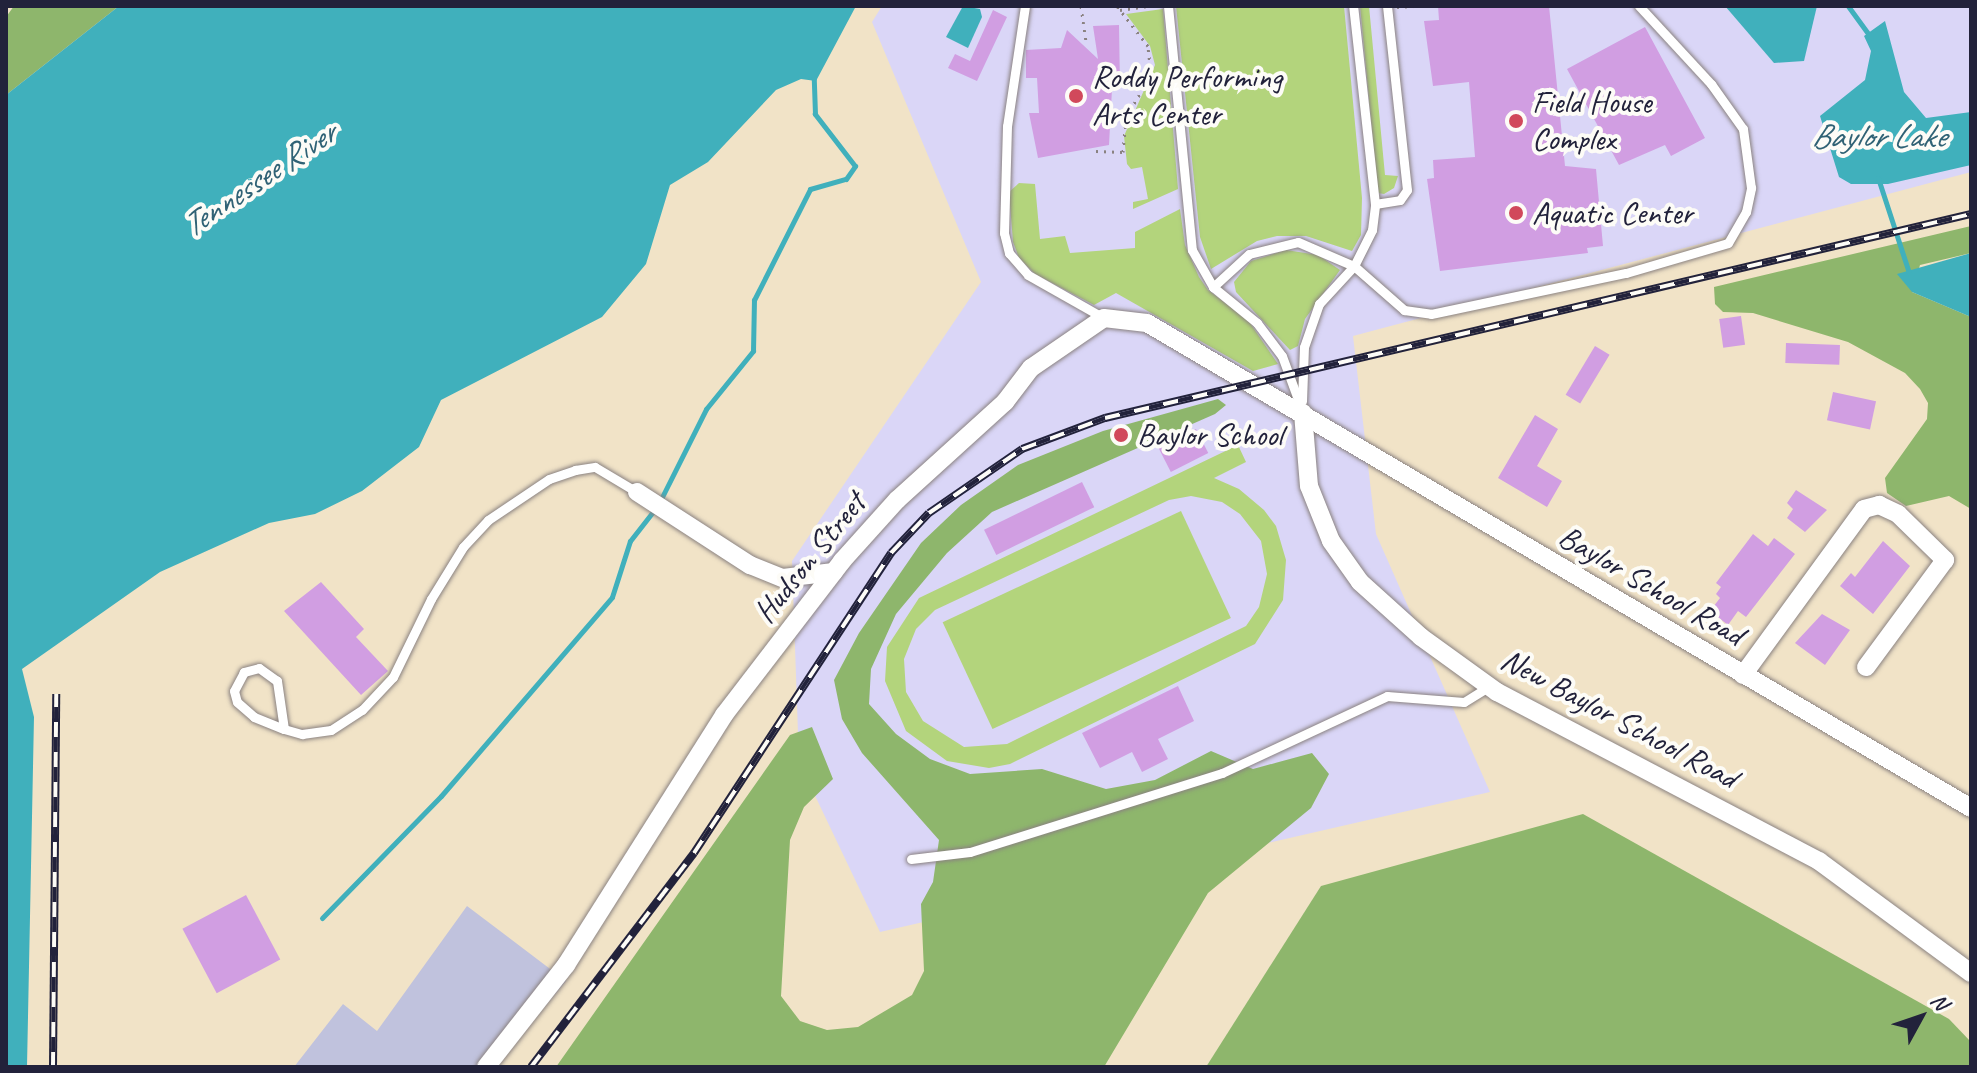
<!DOCTYPE html>
<html>
<head>
<meta charset="utf-8">
<style>
	body { margin:0 }
	#map { position:relative; width:1977px; height:1073px; overflow:hidden; background:#f1e3c7; font-family:Caveat,sans-serif }
	div>[style] { position:absolute }
	[style*='--x'] { left:calc(var(--x)*1px); top:calc(var(--y)*1px); width:calc(var(--w)*1px); rotate:calc(var(--a)*1deg) }
	.built>* { inset:0; background:#dad6f7 }
	.industrial>* { inset:0; background:#c0c2dd }
	.green>* { inset:0; background:#b3d47c; transform-origin:0 0 }
	.forest>* { inset:0; background:#8eb66c }
	.water>* { inset:0; background:#40b0bc }
	.stream>* { height:5px; margin:-2.5px; padding:0 2.5px; transform-origin:2.5px; border-radius:2.5px; background:#40b0bc }
	.building>* { inset:0; background:#d19ee2; transform-origin:0 0 }
	.path>* { height:3px; margin-top:-1.5px; transform-origin:0; background:repeating-linear-gradient(90deg,#8a8281 0 2px,transparent 0 8px) }
	.roads { filter:drop-shadow(0 0 2px #8a8281) drop-shadow(0 0 2px #8a8281) }
	.service>* { height:9px; margin:-4.5px; padding:0 4.5px; transform-origin:4.5px; border-radius:4.5px; background:#fff }
	.minor>* { height:18px; margin:-9px; padding:0 9px; transform-origin:9px; border-radius:9px; background:#fff }
	.rail>* { height:8px; margin-top:-4px; transform-origin:0; background:repeating-linear-gradient(90deg,#fdfcf7 0 15px,#22223b 0 30px); box-sizing:border-box; border-block:2px solid #22223b }
	.dots>* { width:22px; height:22px; translate:-50% -50%; box-sizing:border-box; border:4px solid #fdfcf7; border-radius:50% }
	span { translate:-50% -50%; white-space:nowrap; text-align:center; line-height:1.15; -webkit-text-stroke:8px #fdfcf7; paint-order:stroke }
	.poi-label { font-size:32px; color:#22223b }
	.left { translate:0 -50%; text-align:left }
	.street-label { font-size:32px; color:#22223b }
	.water-label { font-size:34px; color:#306275; font-style:italic }
	.frame { position:absolute; inset:0; border:8px solid #22223b; pointer-events:none }
	.north { position:absolute; left:1881px; top:977px; width:80px; height:80px; -webkit-text-stroke:6px #fdfcf7; paint-order:stroke; rotate:50deg; font-size:22px; font-weight:700; line-height:32px; text-align:center; color:#22223b }
	.north::after { content:''; display:block; margin:auto; width:28px; height:36px; background:#22223b; clip-path:polygon(50% 0,100% 100%,50% 72%,0 100%) }
</style>
</head>
<body>
<div id="map">
	<div class="built">
		<i style="clip-path:polygon(882px 6px,1971px 6px,1971px 172px,1353px 336px,1376px 534px,1490px 792px,880px 932px,799px 762px,792px 561px,981px 282px,872px 22px)"></i>
	</div>
	<div class="industrial">
		<i style="clip-path:polygon(467px 906px,566px 981px,495px 1067px,294px 1067px,343px 1004px,377px 1031px)"></i>
	</div>
	<div class="green">
		<i style="clip-path:polygon(1176px 6px,1344px 6px,1362px 198px,1361px 235px,1352px 251px,1306px 236px,1277px 236px,1257px 241px,1211px 269px,1200px 237px)"></i>
		<i style="clip-path:polygon(1360px 6px,1369px 6px,1385px 175px,1398px 176px,1394px 188px,1384px 194px,1378px 193px)"></i>
		<i style="clip-path:polygon(1163px 9px,1178px 189px,1133px 209px,1133px 202px,1148px 199px,1142px 167px,1131px 169px,1127px 164px,1124px 136px,1155px 65px,1150px 46px,1126px 14px)"></i>
		<i style="clip-path:polygon(1019px 183px,1035px 184px,1040px 239px,1065px 236px,1070px 253px,1135px 248px,1135px 232px,1180px 209px,1185px 245px,1199px 277px,1208px 290px,1248px 320px,1278px 364px,1253px 371px,1116px 293px,1094px 305px,1035px 274px,1019px 258px,1013px 242px,1009px 192px)"></i>
		<i style="clip-path:polygon(1286px 250px,1318px 255px,1340px 270px,1305px 319px,1298px 346px,1290px 350px,1236px 292px,1234px 282px,1251px 261px)"></i>
		<i style="clip-path:polygon(evenodd,1238px 445px,1246px 462px,1214px 478px,1239px 489px,1264px 510px,1276px 526px,1286px 560px,1283px 600px,1255px 644px,1010px 764px,989px 768px,947px 761px,906px 731px,885px 681px,887px 647px,919px 598px,1238px 445px,1191px 496px,1222px 502px,1240px 514px,1261px 541px,1267px 574px,1259px 607px,1246px 626px,1007px 744px,964px 747px,923px 721px,906px 692px,904px 659px,916px 629px,935px 610px,1169px 500px,1191px 496px)"></i>
		<i style="left:1181px;top:511px;width:118px;height:263px;rotate:65deg"></i>
	</div>
	<div class="forest">
		<i style="clip-path:polygon(14px 6px,119px 6px,6px 95px,6px 17px)"></i>
		<i style="clip-path:polygon(1971px 226px,1971px 253px,1920px 265px,1912px 292px,1971px 317px,1971px 509px,1949px 496px,1906px 506px,1887px 493px,1885px 478px,1927px 419px,1928px 403px,1920px 389px,1905px 373px,1848px 342px,1753px 313px,1723px 312px,1715px 304px,1714px 287px)"></i>
		<i style="clip-path:polygon(1218px 399px,1226px 405px,1215px 414px,992px 512px,947px 553px,896px 614px,871px 669px,869px 704px,896px 734px,930px 759px,970px 774px,1042px 769px,1106px 789px,1155px 780px,1211px 751px,1253px 769px,1312px 753px,1329px 774px,1311px 808px,1208px 893px,1104px 1067px,556px 1067px,790px 735px,812px 727px,833px 779px,804px 807px,790px 840px,781px 996px,800px 1021px,827px 1030px,858px 1027px,912px 995px,924px 971px,921px 904px,933px 882px,939px 840px,862px 753px,842px 719px,834px 680px,859px 633px,921px 543px,961px 505px,1018px 465px,1103px 431px)"></i>
		<i style="clip-path:polygon(1583px 814px,1949px 1019px,1971px 1042px,1971px 1067px,1206px 1067px,1321px 886px)"></i>
	</div>
	<div class="water">
		<i style="clip-path:polygon(119px 6px,856px 6px,816px 81px,801px 79px,776px 90px,708px 162px,670px 185px,646px 264px,602px 317px,441px 400px,419px 447px,362px 491px,315px 514px,269px 523px,160px 572px,22px 669px,34px 717px,27px 1067px,6px 1067px,6px 95px)"></i>
		<i style="clip-path:polygon(963px 6px,980px 9px,982px 17px,968px 48px,946px 37px)"></i>
		<i style="clip-path:polygon(1725px 6px,1817px 6px,1804px 61px,1774px 63px)"></i>
		<i style="clip-path:polygon(1885px 21px,1904px 92px,1926px 118px,1971px 112px,1971px 165px,1888px 184px,1851px 184px,1839px 177px,1820px 116px,1865px 80px,1871px 51px,1864px 36px)"></i>
		<i style="clip-path:polygon(1971px 253px,1971px 317px,1912px 292px,1897px 274px)"></i>
	</div>
	<div class="stream">
		<i style="--x:1848;--y:6;--w:39;--a:54"></i>
		<i style="--x:1878;--y:178;--w:100;--a:71.9"></i>
		<i style="--x:660;--y:501;--w:103;--a:-63.4"></i>
		<i style="--x:706;--y:409;--w:75;--a:-51"></i>
		<i style="--x:753;--y:351;--w:51;--a:-88.9"></i>
		<i style="--x:754;--y:300;--w:124;--a:-63.2"></i>
		<i style="--x:810;--y:189;--w:37;--a:-16"></i>
		<i style="--x:846;--y:179;--w:16;--a:-55"></i>
		<i style="--x:855;--y:166;--w:66;--a:-127.6"></i>
		<i style="--x:815;--y:114;--w:36;--a:-92"></i>
		<i style="--x:322;--y:918;--w:170;--a:-45.7"></i>
		<i style="--x:441;--y:796;--w:262;--a:-49.3"></i>
		<i style="--x:612;--y:597;--w:59;--a:-72.2"></i>
		<i style="--x:630;--y:541;--w:39;--a:-52"></i>
	</div>
	<div class="building">
		<i style="clip-path:polygon(1438px 6px,1549px 6px,1565px 166px,1596px 169px,1603px 246px,1587px 248px,1588px 253px,1440px 271px,1427px 179px,1434px 178px,1433px 160px,1475px 157px,1469px 82px,1433px 86px,1424px 21px,1439px 20px)"></i>
		<i style="clip-path:polygon(993px 10px,1007px 17px,977px 81px,948px 68px,955px 54px,970px 61px)"></i>
		<i style="clip-path:polygon(1119px 25px,1120px 87px,1112px 89px,1109px 145px,1038px 158px,1029px 113px,1039px 113px,1037px 78px,1026px 78px,1026px 50px,1061px 48px,1067px 30px,1098px 59px,1093px 26px)"></i>
		<i style="clip-path:polygon(1645px 27px,1705px 138px,1671px 156px,1665px 145px,1619px 165px,1567px 69px)"></i>
		<i style="left:1741px;top:316px;width:29px;height:22px;rotate:82deg"></i>
		<i style="left:1786px;top:343px;width:54px;height:20px;rotate:2deg"></i>
		<i style="left:1595px;top:346px;width:17px;height:57px;rotate:31deg"></i>
		<i style="left:1833px;top:392px;width:44px;height:29px;rotate:12deg"></i>
		<i style="clip-path:polygon(1535px 415px,1558px 429px,1537px 466px,1562px 481px,1547px 507px,1498px 478px)"></i>
		<i style="left:1196px;top:429px;width:27px;height:42px;rotate:63deg"></i>
		<i style="left:1082px;top:482px;width:28px;height:109px;rotate:64deg"></i>
		<i style="clip-path:polygon(1796px 490px,1827px 510px,1805px 532px,1787px 518px,1793px 509px,1787px 503px)"></i>
		<i style="clip-path:polygon(1753px 534px,1768px 546px,1774px 538px,1795px 554px,1746px 617px,1738px 611px,1728px 625px,1710px 611px,1720px 598px,1716px 594px,1721px 587px,1716px 583px)"></i>
		<i style="clip-path:polygon(1883px 541px,1910px 566px,1873px 614px,1840px 586px,1851px 573px,1855px 577px)"></i>
		<i style="clip-path:polygon(321px 582px,364px 629px,356px 637px,388px 671px,361px 695px,284px 611px)"></i>
		<i style="clip-path:polygon(1822px 614px,1850px 630px,1825px 665px,1795px 643px)"></i>
		<i style="clip-path:polygon(1178px 686px,1194px 721px,1158px 739px,1168px 759px,1142px 772px,1132px 752px,1100px 768px,1082px 733px)"></i>
		<i style="left:246px;top:895px;width:73px;height:72px;rotate:62deg"></i>
	</div>
	<div class="path">
		<i style="--x:1081;--y:6;--w:37;--a:82"></i>
		<i style="--x:1397;--y:7;--w:17;--a:-3"></i>
		<i style="--x:1120;--y:10;--w:30;--a:-8"></i>
		<i style="--x:1096;--y:151;--w:27;--a:2"></i>
		<i style="--x:1123;--y:152;--w:35;--a:-85"></i>
		<i style="--x:1126;--y:117;--w:49;--a:-59.2"></i>
		<i style="--x:1151;--y:75;--w:29;--a:-96"></i>
		<i style="--x:1148;--y:46;--w:51;--a:-127.8"></i>
	</div>
	<div class="roads">
		<div class="service">
			<i style="--x:1025;--y:6;--w:121;--a:98.5"></i>
			<i style="--x:1007;--y:126;--w:107;--a:91.6"></i>
			<i style="--x:1004;--y:233;--w:21;--a:76"></i>
			<i style="--x:1009;--y:253;--w:29;--a:49"></i>
			<i style="--x:1028;--y:275;--w:87;--a:29.5"></i>
			<i style="--x:1168;--y:6;--w:245;--a:84.4"></i>
			<i style="--x:1192;--y:250;--w:43;--a:60.4"></i>
			<i style="--x:1213;--y:287;--w:57;--a:39.3"></i>
			<i style="--x:1257;--y:323;--w:41;--a:52.9"></i>
			<i style="--x:1282;--y:356;--w:61;--a:69.8"></i>
			<i style="--x:1375;--y:204;--w:25;--a:-9"></i>
			<i style="--x:1400;--y:200;--w:12;--a:-55"></i>
			<i style="--x:1407;--y:190;--w:185;--a:-96.2"></i>
			<i style="--x:1213;--y:287;--w:49;--a:-42.5"></i>
			<i style="--x:1249;--y:254;--w:50;--a:-13.8"></i>
			<i style="--x:1298;--y:242;--w:61;--a:23.2"></i>
			<i style="--x:1354;--y:266;--w:67;--a:41.3"></i>
			<i style="--x:1404;--y:310;--w:27;--a:8"></i>
			<i style="--x:1431;--y:314;--w:199;--a:-11.9"></i>
			<i style="--x:1626;--y:273;--w:106;--a:-16.4"></i>
			<i style="--x:1728;--y:243;--w:36;--a:-60"></i>
			<i style="--x:1746;--y:212;--w:25;--a:-78"></i>
			<i style="--x:1751;--y:188;--w:60;--a:-97.7"></i>
			<i style="--x:1743;--y:129;--w:55;--a:-125.4"></i>
			<i style="--x:1711;--y:84;--w:106;--a:-132.7"></i>
			<i style="--x:1302;--y:401;--w:54;--a:-87.9"></i>
			<i style="--x:1304;--y:347;--w:46;--a:-70.8"></i>
			<i style="--x:1319;--y:304;--w:52;--a:-47.4"></i>
			<i style="--x:1354;--y:266;--w:40;--a:-63.4"></i>
			<i style="--x:1372;--y:230;--w:26;--a:-83"></i>
			<i style="--x:1375;--y:204;--w:199;--a:-96.3"></i>
			<i style="--x:284;--y:729;--w:49;--a:-98.3"></i>
			<i style="--x:277;--y:681;--w:22;--a:-144"></i>
			<i style="--x:259;--y:668;--w:16;--a:165"></i>
			<i style="--x:244;--y:672;--w:21;--a:118"></i>
			<i style="--x:234;--y:691;--w:11;--a:75"></i>
			<i style="--x:237;--y:702;--w:23;--a:41"></i>
			<i style="--x:254;--y:717;--w:32;--a:22"></i>
			<i style="--x:284;--y:729;--w:19;--a:16"></i>
			<i style="--x:302;--y:734;--w:29;--a:-8"></i>
			<i style="--x:331;--y:730;--w:37;--a:-33"></i>
			<i style="--x:362;--y:710;--w:45;--a:-46.8"></i>
			<i style="--x:393;--y:677;--w:87;--a:-64"></i>
			<i style="--x:431;--y:599;--w:61;--a:-58.4"></i>
			<i style="--x:463;--y:547;--w:37;--a:-47"></i>
			<i style="--x:488;--y:520;--w:73;--a:-33.9"></i>
			<i style="--x:549;--y:479;--w:28;--a:-19"></i>
			<i style="--x:575;--y:470;--w:20;--a:-9"></i>
			<i style="--x:595;--y:467;--w:49;--a:30.8"></i>
			<i style="--x:911;--y:859;--w:59;--a:-6.8"></i>
			<i style="--x:970;--y:852;--w:264;--a:-17.4"></i>
			<i style="--x:1222;--y:773;--w:182;--a:-25"></i>
			<i style="--x:1387;--y:696;--w:77;--a:4.5"></i>
			<i style="--x:1464;--y:702;--w:31;--a:-32"></i>
		</div>
		<div class="minor">
			<i style="--x:1303;--y:413;--w:73;--a:85.3"></i>
			<i style="--x:1309;--y:486;--w:59;--a:68.2"></i>
			<i style="--x:1331;--y:541;--w:50;--a:54.7"></i>
			<i style="--x:1360;--y:582;--w:82;--a:42"></i>
			<i style="--x:1421;--y:637;--w:94;--a:35.9"></i>
			<i style="--x:1497;--y:692;--w:364;--a:27.7"></i>
			<i style="--x:1819;--y:861;--w:189;--a:36.4"></i>
			<i style="--x:637;--y:492;--w:135;--a:32.9"></i>
			<i style="--x:750;--y:565;--w:35;--a:22"></i>
			<i style="--x:783;--y:578;--w:51;--a:-6.7"></i>
			<i style="--x:1743;--y:675;--w:205;--a:-53.9"></i>
			<i style="--x:1864;--y:509;--w:16;--a:-15"></i>
			<i style="--x:1879;--y:505;--w:21;--a:25"></i>
			<i style="--x:1898;--y:514;--w:66;--a:44.4"></i>
			<i style="--x:1945;--y:560;--w:133;--a:126.4"></i>
			<i style="--x:486;--y:1067;--w:130;--a:-51.9"></i>
			<i style="--x:566;--y:965;--w:296;--a:-57.7"></i>
			<i style="--x:724;--y:715;--w:194;--a:-52.5"></i>
			<i style="--x:842;--y:561;--w:82;--a:-48"></i>
			<i style="--x:897;--y:500;--w:146;--a:-42.2"></i>
			<i style="--x:1005;--y:402;--w:43;--a:-52.6"></i>
			<i style="--x:1031;--y:368;--w:88;--a:-34.4"></i>
			<i style="--x:1104;--y:318;--w:43;--a:6.6"></i>
			<i style="--x:1147;--y:323;--w:956;--a:30.48"></i>
		</div>
	</div>
	<div class="rail">
		<i style="--x:53;--y:1067;--w:373;--a:-89.5"></i>
		<i style="--x:531;--y:1067;--w:269;--a:-52.7"></i>
		<i style="--x:694;--y:853;--w:359;--a:-56.7"></i>
		<i style="--x:891;--y:553;--w:55;--a:-46.5"></i>
		<i style="--x:929;--y:513;--w:113;--a:-34.5"></i>
		<i style="--x:1022;--y:449;--w:89;--a:-20.5"></i>
		<i style="--x:1105;--y:418;--w:890;--a:-13.26"></i>
	</div>
	<div class="dots">
		<i style="left:1076px;top:96px;background:#d1495b"></i>
		<i style="left:1516px;top:121px;background:#d1495b"></i>
		<i style="left:1516px;top:213px;background:#d1495b"></i>
		<i style="left:1121px;top:435px;background:#d1495b"></i>
	</div>
	<div class="poi-label">
		<span class="left" style="left:1092px;top:96px">Roddy Performing<br>Arts Center</span>
		<span class="left" style="left:1532px;top:121px">Field House<br>Complex</span>
		<span class="left" style="left:1532px;top:213px">Aquatic Center</span>
		<span class="left" style="left:1137px;top:435px">Baylor School</span>
	</div>
	<div class="street-label">
		<span style="left:810px;top:558px;rotate:-51deg">Hudson Street</span>
		<span style="left:1651px;top:586px;rotate:30deg">Baylor School Road</span>
		<span style="left:1619px;top:719px;rotate:28deg">New Baylor School Road</span>
	</div>
	<div class="water-label">
		<span style="left:1878px;top:136px">Baylor Lake</span>
		<span style="left:258px;top:179px;rotate:-34deg">Tennessee River</span>
	</div>
	<div class="frame"></div>
	<div class="north">N</div>
</div>
</body>
</html>
